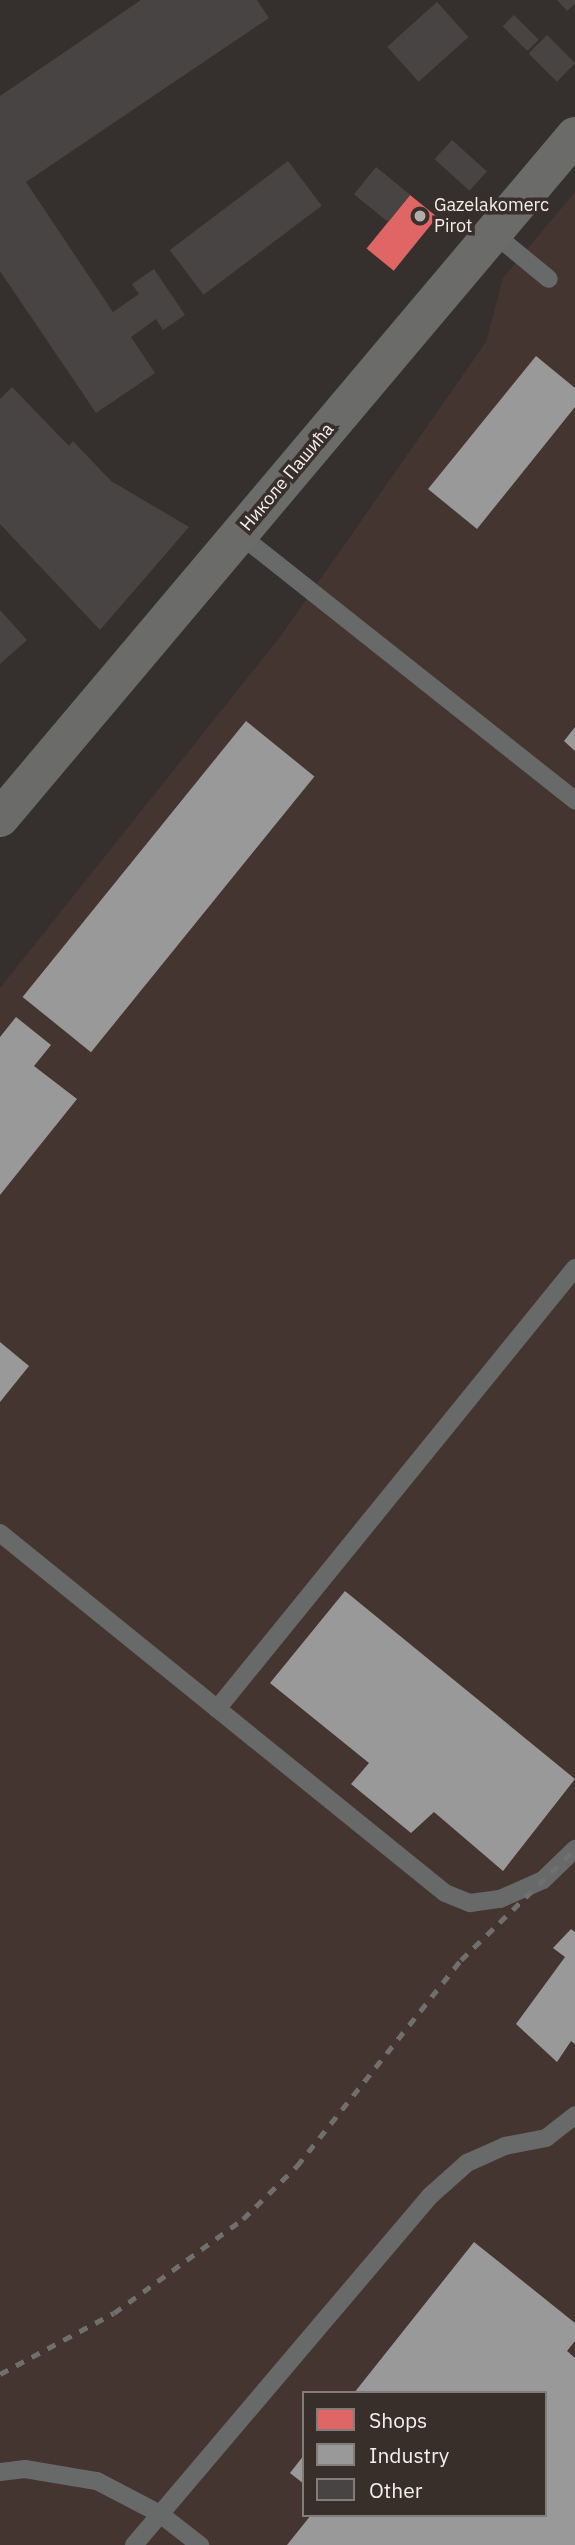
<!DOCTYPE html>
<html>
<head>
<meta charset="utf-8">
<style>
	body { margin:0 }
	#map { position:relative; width:575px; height:2545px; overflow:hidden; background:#35302e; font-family:"IBM Plex Sans",sans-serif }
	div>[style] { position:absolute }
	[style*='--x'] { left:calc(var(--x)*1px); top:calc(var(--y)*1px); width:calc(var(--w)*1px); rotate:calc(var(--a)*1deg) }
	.built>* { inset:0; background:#453531 }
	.shops>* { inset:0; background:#e06666; transform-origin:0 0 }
	.industry>* { inset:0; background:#999; transform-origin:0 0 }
	.building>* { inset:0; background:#484443; transform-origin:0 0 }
	.lane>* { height:18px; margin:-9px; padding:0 9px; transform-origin:9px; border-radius:9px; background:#686969 }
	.secondary>* { height:38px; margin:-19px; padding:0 19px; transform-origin:19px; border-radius:19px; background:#6b6b6a }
	.rail>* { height:5px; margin-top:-2.5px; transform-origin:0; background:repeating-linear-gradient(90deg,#706f6e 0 9px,transparent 0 18px) }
	.dots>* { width:19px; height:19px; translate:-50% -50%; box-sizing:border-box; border:4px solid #382f2b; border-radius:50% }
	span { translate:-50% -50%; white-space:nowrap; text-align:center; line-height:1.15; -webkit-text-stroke:7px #382f2b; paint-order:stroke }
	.poi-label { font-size:18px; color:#f6efed }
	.left { translate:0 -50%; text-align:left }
	.street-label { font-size:18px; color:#f6efed }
	.legend { position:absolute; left:302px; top:2391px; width:245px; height:126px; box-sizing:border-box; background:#382f2b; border:2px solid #847c79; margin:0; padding:9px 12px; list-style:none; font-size:21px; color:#f6efed }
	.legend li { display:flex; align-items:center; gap:14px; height:35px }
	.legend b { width:35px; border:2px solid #847c79 }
</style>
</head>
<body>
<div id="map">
	<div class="built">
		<i style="clip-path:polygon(evenodd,575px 192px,575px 2545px,0 2545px,0 988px,280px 637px,486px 342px,503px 278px,575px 192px,304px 2393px,545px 2393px,545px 2515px,304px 2515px,304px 2393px)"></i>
	</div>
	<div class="shops">
		<i style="left:410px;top:195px;width:35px;height:69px;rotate:39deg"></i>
	</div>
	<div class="industry">
		<i style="clip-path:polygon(536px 356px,575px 388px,575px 407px,477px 529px,428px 489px)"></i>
		<i style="left:246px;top:721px;width:88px;height:355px;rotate:39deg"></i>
		<i style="clip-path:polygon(575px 727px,575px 751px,564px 741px)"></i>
		<i style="clip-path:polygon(16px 1017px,51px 1045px,34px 1066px,77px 1099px,0 1195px,0 1037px)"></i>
		<i style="clip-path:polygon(0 1342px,29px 1366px,0 1402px)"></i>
		<i style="clip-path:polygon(345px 1591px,575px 1779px,503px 1871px,434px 1812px,411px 1833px,351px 1784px,369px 1763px,270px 1683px)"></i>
		<i style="clip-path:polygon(571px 1929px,575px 1932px,575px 2044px,571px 2041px,557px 2062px,516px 2024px,565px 1957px,553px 1948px)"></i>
		<i style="clip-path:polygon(474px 2242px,575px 2323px,575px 2341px,567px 2351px,575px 2358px,575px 2545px,287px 2545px,311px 2515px,545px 2515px,545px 2393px,354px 2393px)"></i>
		<i style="clip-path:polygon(304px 2455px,304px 2484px,290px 2473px)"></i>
	</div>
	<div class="building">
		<i style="clip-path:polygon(141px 0,257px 0,269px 18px,26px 182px,113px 312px,139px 294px,132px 284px,154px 269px,185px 315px,163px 330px,156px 319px,131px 337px,155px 373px,96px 413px,0 271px,0 96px)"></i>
		<i style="clip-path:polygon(557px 0,575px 0,575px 4px,567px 11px)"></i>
		<i style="left:437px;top:2px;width:47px;height:67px;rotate:48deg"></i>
		<i style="left:514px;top:15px;width:35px;height:16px;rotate:45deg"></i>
		<i style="left:547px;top:35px;width:40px;height:26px;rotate:45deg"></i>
		<i style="left:452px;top:140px;width:47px;height:26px;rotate:42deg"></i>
		<i style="left:288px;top:161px;width:56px;height:148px;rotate:53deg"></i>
		<i style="left:376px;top:167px;width:44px;height:35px;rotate:39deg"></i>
		<i style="clip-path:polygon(12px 387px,69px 446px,73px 441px,111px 481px,189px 527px,100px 630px,0 524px,0 399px)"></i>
		<i style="clip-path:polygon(0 610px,27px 640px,0 664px)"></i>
	</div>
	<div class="lane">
		<i style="--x:493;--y:233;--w:72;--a:39.4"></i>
		<i style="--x:239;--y:534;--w:429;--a:38.4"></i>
		<i style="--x:0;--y:1533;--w:572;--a:38.97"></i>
		<i style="--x:445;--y:1893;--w:27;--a:22"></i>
		<i style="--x:470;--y:1903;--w:30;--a:-8"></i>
		<i style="--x:500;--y:1899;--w:47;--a:-23.8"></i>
		<i style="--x:543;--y:1880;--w:45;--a:-44.1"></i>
		<i style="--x:217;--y:1709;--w:568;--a:-50.93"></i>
		<i style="--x:0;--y:2472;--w:25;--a:-7"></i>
		<i style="--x:25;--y:2469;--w:73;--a:9.5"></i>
		<i style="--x:97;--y:2481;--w:71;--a:27.6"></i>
		<i style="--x:160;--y:2514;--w:51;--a:37.8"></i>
		<i style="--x:134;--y:2545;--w:458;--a:-49.7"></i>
		<i style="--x:430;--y:2196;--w:50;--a:-41.7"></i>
		<i style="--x:467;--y:2163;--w:42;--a:-24.1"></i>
		<i style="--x:505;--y:2146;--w:42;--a:-11"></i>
		<i style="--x:546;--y:2138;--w:37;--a:-38"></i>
	</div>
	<div class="secondary">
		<i style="--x:0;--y:818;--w:892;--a:-49.87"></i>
	</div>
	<div class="rail">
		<i style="--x:0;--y:2374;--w:129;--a:-28.2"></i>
		<i style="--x:114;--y:2313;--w:160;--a:-36.1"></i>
		<i style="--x:243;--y:2219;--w:76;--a:-44.5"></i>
		<i style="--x:297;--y:2166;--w:263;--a:-51.5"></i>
		<i style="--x:461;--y:1960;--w:159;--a:-44.2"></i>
	</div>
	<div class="dots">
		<i style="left:420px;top:216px;background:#b2acaa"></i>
	</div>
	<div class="poi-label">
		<span class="left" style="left:434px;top:216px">Gazelakomerc<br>Pirot</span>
	</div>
	<div class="street-label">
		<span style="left:287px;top:477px;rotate:-50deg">Николе Пашића</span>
	</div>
	<ul class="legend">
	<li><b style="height:19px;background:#e06666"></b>Shops</li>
	<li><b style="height:19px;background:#999"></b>Industry</li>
	<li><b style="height:19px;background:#484443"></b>Other</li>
	</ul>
</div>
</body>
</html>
